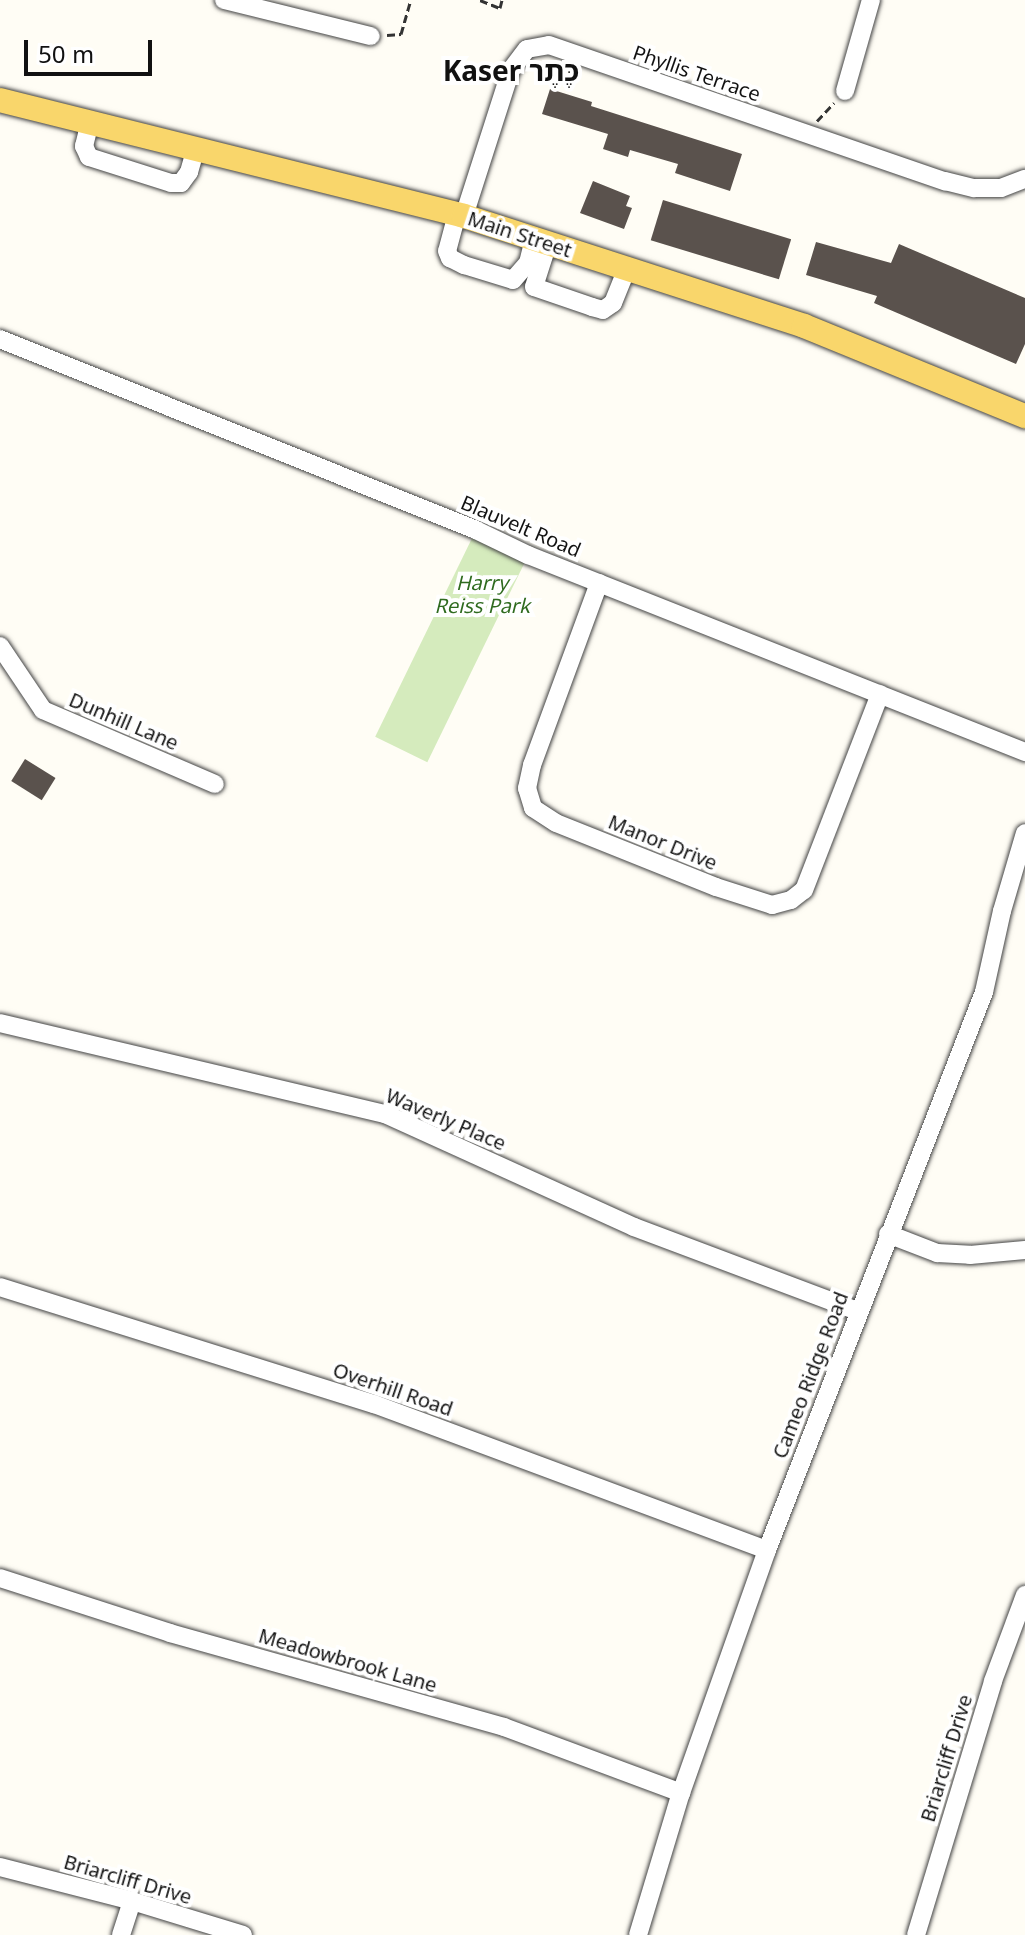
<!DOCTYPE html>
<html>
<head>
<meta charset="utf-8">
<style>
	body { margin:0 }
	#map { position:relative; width:1025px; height:1935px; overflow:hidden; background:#fffdf5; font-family:Georgia,"Noto Sans Hebrew",serif }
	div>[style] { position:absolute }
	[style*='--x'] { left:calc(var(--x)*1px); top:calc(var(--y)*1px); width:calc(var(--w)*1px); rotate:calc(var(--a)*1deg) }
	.green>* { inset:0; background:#d5ebbd; transform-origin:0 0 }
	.building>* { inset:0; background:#5a524d; transform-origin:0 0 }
	.path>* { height:3px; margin-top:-1.5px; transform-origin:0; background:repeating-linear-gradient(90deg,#333 0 8px,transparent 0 12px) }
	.roads { filter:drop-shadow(0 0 2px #444) drop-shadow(0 0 2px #444) }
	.minor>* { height:18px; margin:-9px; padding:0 9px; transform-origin:9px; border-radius:9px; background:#fff }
	.major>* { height:24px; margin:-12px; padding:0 12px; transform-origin:12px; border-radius:12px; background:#f9d66b }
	span { translate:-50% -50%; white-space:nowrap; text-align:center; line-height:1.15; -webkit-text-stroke:8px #fff; paint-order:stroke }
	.street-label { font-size:20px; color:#111 }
	.park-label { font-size:20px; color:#2f6b1f; font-style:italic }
	.district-label { font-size:28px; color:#111; font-weight:700 }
	.scale { position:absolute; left:24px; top:40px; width:128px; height:36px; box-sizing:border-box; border:4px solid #111; border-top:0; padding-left:10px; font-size:24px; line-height:28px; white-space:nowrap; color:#111; -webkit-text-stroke:6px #fff; paint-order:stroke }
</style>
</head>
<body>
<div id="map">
	<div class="green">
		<i style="left:476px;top:530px;width:58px;height:230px;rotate:26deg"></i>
	</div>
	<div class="building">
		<i style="clip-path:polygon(550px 89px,592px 102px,591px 106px,742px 154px,730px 191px,675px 173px,678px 164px,630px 150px,628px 157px,603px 149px,608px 134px,542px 114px)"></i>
		<i style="clip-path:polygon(593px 181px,630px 196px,626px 206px,632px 208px,624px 229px,580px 213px)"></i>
		<i style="left:663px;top:200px;width:134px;height:42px;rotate:17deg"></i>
		<i style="clip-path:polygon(816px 242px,891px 263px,899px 244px,1025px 298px,1025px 344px,1016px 364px,874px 303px,877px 296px,806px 275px)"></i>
		<i style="left:25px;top:759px;width:36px;height:26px;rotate:32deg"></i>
	</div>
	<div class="path">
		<i style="--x:480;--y:0;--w:22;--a:22"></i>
		<i style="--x:500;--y:8;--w:8;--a:-76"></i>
		<i style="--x:387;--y:35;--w:14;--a:-4"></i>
		<i style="--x:401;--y:34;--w:35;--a:-74"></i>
		<i style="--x:817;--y:121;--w:25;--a:-47"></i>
	</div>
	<div class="roads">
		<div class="minor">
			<i style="--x:224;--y:0;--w:151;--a:13.8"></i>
			<i style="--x:845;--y:91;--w:95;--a:-74.1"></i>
			<i style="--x:90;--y:122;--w:25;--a:104"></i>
			<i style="--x:84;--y:146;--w:12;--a:66"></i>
			<i style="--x:89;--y:157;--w:86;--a:17.6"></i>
			<i style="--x:171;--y:183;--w:10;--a:0"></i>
			<i style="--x:181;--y:183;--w:14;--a:-54"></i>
			<i style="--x:189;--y:172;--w:25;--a:-74"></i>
			<i style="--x:457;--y:214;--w:38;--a:105"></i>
			<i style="--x:447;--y:251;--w:8;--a:67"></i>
			<i style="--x:450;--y:258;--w:16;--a:27"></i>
			<i style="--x:464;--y:265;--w:51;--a:17"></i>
			<i style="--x:513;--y:280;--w:23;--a:-49"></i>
			<i style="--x:528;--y:263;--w:25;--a:-76"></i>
			<i style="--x:464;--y:216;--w:153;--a:-72.2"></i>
			<i style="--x:511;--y:70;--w:26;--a:-53"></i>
			<i style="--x:527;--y:49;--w:22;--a:-10"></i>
			<i style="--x:549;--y:45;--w:419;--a:19"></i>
			<i style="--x:945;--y:181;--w:30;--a:14"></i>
			<i style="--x:974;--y:188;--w:27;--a:0"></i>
			<i style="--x:1001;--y:188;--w:26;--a:-21"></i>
			<i style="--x:548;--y:243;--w:46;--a:107.7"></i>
			<i style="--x:534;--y:287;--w:61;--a:19"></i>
			<i style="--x:592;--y:307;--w:11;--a:15"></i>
			<i style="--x:603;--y:310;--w:12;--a:-35"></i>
			<i style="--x:613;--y:303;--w:37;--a:-68"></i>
			<i style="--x:0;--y:339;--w:513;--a:21.86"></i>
			<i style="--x:476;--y:530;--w:58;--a:25.7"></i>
			<i style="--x:528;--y:555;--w:535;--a:21.62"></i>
			<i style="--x:599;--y:583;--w:194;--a:110.2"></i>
			<i style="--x:532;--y:765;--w:24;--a:102"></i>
			<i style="--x:527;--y:788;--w:21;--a:73"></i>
			<i style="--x:533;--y:808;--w:27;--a:33"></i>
			<i style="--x:556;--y:823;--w:172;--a:21.8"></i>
			<i style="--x:716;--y:887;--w:59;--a:17.8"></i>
			<i style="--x:772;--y:905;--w:20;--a:-15"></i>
			<i style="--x:791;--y:900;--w:16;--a:-38"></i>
			<i style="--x:804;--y:890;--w:210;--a:-68.8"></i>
			<i style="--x:0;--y:646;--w:77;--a:56.1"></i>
			<i style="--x:43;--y:710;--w:187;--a:23.3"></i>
			<i style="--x:0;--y:1023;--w:396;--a:13.3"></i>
			<i style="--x:385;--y:1114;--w:273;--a:24.4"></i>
			<i style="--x:634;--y:1227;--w:239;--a:20.6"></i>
			<i style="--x:888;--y:1234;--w:53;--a:21.2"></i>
			<i style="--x:937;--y:1253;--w:33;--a:3"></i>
			<i style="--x:970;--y:1255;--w:55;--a:-5.2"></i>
			<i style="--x:0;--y:1287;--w:392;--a:17.4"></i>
			<i style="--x:374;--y:1404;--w:419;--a:20.4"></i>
			<i style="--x:0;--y:1578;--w:179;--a:17.9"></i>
			<i style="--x:170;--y:1633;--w:347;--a:15.7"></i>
			<i style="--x:504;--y:1727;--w:189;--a:20.4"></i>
			<i style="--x:0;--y:1867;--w:136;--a:14.4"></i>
			<i style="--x:132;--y:1901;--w:116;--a:17"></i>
			<i style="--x:121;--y:1935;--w:36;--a:-72"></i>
			<i style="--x:638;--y:1935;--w:148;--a:-73.2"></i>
			<i style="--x:681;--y:1793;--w:258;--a:-70.5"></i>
			<i style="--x:767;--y:1550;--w:599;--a:-68.75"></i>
			<i style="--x:984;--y:992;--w:83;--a:-77.5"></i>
			<i style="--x:1002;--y:911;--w:81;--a:-73.6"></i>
			<i style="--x:916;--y:1935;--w:265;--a:-73.1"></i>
			<i style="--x:993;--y:1681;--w:92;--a:-69.6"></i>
		</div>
		<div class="major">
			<i style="--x:0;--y:100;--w:478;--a:14"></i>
			<i style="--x:464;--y:216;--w:357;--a:17.9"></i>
			<i style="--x:804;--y:326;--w:239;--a:22.2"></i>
		</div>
	</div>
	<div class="street-label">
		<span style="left:697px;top:73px;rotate:19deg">Phyllis Terrace</span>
		<span style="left:520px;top:234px;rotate:18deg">Main Street</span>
		<span style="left:521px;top:526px;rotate:23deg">Blauvelt Road</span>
		<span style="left:124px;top:721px;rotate:23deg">Dunhill Lane</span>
		<span style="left:663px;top:842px;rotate:22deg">Manor Drive</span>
		<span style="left:446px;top:1119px;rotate:23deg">Waverly Place</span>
		<span style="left:810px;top:1375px;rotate:-69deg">Cameo Ridge Road</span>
		<span style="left:393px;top:1389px;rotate:19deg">Overhill Road</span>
		<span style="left:348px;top:1660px;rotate:16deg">Meadowbrook Lane</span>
		<span style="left:946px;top:1758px;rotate:-73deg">Briarcliff Drive</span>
		<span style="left:128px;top:1879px;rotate:16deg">Briarcliff Drive</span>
	</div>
	<div class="park-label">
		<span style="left:482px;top:594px">Harry<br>Reiss Park</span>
	</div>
	<div class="district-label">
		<span style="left:511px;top:70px">Kaser כֶּתֶר</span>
	</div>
	<div class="scale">50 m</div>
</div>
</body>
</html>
